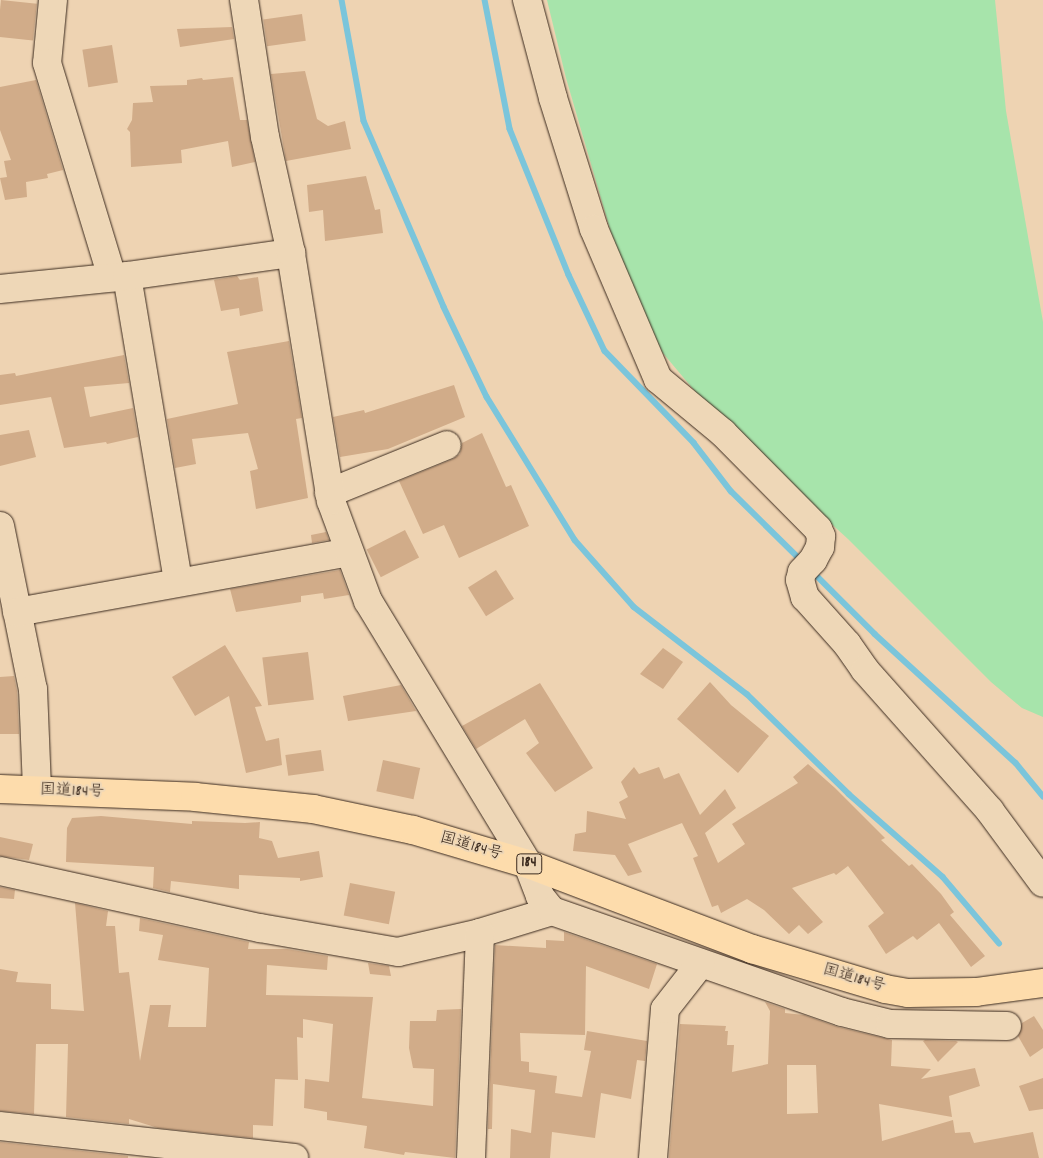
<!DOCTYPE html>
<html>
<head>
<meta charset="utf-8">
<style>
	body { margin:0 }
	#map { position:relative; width:1043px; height:1158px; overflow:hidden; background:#eed3b2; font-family:Dekko,"Klee One",sans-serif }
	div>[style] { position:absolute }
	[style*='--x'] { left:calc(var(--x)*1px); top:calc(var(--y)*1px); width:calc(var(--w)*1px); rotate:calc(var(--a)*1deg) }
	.green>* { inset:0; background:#a7e4ab }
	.stream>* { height:5.5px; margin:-2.75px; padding:0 2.75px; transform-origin:2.75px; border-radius:2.75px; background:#7bc5db }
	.building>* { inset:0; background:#d1ac89; transform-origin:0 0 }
	.roads { filter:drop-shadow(0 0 1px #3b2a1e) drop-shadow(0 0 1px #3b2a1e) }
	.minor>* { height:28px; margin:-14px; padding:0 14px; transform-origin:14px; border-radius:14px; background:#eed7b7 }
	.highway>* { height:28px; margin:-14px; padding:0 14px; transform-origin:14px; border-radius:14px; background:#fddcac }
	span { translate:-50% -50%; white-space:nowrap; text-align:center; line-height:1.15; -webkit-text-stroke:4px #eed7b7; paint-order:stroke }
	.shield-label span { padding:1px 4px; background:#eed7b7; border:1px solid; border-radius:4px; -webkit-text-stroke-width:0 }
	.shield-label { font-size:15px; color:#3b2a1e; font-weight:700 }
	.street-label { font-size:16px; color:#3b2a1e }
</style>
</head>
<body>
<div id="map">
	<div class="green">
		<i style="clip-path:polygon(547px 0,995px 0,1006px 111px,1043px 322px,1043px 717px,1022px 708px,991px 682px,848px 539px,725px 427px,662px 352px,616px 250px,566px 78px)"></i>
	</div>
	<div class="stream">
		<i style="--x:342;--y:0;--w:123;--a:79.7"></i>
		<i style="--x:364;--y:121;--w:202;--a:66.7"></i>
		<i style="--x:444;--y:307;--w:100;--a:64.5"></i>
		<i style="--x:487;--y:397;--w:168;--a:58.4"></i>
		<i style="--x:575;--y:540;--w:89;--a:48.6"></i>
		<i style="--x:634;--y:607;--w:143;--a:37.6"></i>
		<i style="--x:747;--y:694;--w:143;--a:44.4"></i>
		<i style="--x:849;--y:794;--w:125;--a:41.4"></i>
		<i style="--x:943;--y:877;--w:87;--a:49.7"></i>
		<i style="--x:485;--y:0;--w:131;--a:79"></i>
		<i style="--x:510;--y:129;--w:157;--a:68"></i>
		<i style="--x:569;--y:275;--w:84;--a:64.7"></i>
		<i style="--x:605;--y:351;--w:128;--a:45.9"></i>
		<i style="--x:694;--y:443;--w:61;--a:52.4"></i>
		<i style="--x:731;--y:491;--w:100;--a:44.6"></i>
		<i style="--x:812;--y:571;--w:89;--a:45"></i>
		<i style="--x:875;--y:634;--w:191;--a:42.5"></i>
		<i style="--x:1016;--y:763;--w:43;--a:50.7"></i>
	</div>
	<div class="building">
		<i style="left:1px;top:0;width:36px;height:37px;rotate:6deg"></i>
		<i style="left:302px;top:14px;width:27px;height:39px;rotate:82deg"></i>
		<i style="clip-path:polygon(232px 27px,234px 39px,180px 47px,177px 29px)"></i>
		<i style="left:112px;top:45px;width:38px;height:30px;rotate:81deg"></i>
		<i style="clip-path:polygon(305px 71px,317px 119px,328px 126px,345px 121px,351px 149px,286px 161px,271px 74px)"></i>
		<i style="clip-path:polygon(233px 77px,240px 120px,247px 120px,255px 162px,232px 167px,228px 141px,181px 150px,182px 163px,131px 167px,130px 132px,127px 129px,132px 120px,133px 103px,153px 102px,150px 86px,187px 85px,187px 80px,202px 78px,203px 80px)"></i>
		<i style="clip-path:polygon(36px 80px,63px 170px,47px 174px,48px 178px,26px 182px,27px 197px,5px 200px,0 178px,7px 177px,4px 161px,11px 160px,0 130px,0 87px)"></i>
		<i style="clip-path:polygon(366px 176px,375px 210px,380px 209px,383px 233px,325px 241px,323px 210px,309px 212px,307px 185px)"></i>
		<i style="clip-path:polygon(237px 276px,240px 280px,258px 277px,263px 311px,240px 316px,239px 308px,221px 311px,214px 280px)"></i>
		<i style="clip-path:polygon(289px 341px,302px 418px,296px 419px,308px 498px,256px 509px,250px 471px,258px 469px,248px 433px,192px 439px,196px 464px,175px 468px,167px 419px,238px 404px,227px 352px)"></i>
		<i style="clip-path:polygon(124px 355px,129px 383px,84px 387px,90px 417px,133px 408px,138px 437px,107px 444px,106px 442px,64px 448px,51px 397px,0 405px,0 375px,15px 373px,16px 376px)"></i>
		<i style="clip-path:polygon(454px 385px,465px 417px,388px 449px,340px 457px,333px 417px,364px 410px,365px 413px)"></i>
		<i style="clip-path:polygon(29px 430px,36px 457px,0 466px,0 435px)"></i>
		<i style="clip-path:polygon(482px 433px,506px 487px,511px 485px,529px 526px,459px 558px,444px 525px,423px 534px,399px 481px,453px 459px,460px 454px,462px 443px)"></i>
		<i style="left:405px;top:530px;width:31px;height:43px;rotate:63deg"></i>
		<i style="clip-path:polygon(326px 532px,329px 540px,312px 543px,311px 535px)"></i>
		<i style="clip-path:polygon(340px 570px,349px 595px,324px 599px,323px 593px,301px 596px,301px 602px,236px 612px,230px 589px)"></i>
		<i style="left:496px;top:570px;width:34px;height:33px;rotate:58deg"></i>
		<i style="clip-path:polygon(225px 645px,262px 706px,255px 707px,266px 741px,279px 738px,282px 765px,246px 773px,229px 696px,195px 716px,172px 677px)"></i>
		<i style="clip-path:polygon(663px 648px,683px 662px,663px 689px,640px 674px)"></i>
		<i style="left:308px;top:652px;width:48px;height:46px;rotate:83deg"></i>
		<i style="clip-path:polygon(14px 676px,17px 691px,19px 734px,0 734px,0 677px)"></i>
		<i style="clip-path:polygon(710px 682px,731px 705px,769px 736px,738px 773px,677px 719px)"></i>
		<i style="clip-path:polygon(540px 683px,593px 768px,555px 792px,526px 753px,539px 743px,525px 719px,476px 749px,462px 726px)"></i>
		<i style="clip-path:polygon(401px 685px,416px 711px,348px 721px,343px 696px)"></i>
		<i style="left:321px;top:750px;width:21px;height:36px;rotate:82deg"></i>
		<i style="left:383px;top:760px;width:38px;height:32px;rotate:12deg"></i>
		<i style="clip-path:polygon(808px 764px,835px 788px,885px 838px,881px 840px,909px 866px,912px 864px,941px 894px,954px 912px,950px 915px,985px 956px,971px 967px,939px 923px,917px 940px,913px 936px,886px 954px,868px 926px,884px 913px,848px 866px,836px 875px,834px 873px,792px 888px,823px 922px,808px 934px,799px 925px,789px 934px,764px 910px,747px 899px,721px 913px,718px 905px,712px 907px,693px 858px,698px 856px,682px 823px,628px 844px,642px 872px,628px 876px,615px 855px,573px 851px,575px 834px,586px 832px,587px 811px,626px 819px,619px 802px,628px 797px,621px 782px,634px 767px,639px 774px,659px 767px,664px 779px,679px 773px,700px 815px,725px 789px,736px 808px,705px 833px,718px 863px,745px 844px,732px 824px,798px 783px,793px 777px)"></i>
		<i style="clip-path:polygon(101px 816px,192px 824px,192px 821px,245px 823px,260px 822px,259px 838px,272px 841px,278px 858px,319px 851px,323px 877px,300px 881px,300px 878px,239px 875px,239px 889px,171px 881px,170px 892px,153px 888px,154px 867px,66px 862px,67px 828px,72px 818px)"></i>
		<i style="clip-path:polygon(0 837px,33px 844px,29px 860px,0 856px)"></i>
		<i style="left:350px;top:883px;width:46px;height:33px;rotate:11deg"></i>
		<i style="clip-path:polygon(0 887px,15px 890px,14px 899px,0 898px)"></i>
		<i style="clip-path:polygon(75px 903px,108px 911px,106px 926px,115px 926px,119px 973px,129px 972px,140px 1061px,150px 1005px,171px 1005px,168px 1027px,206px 1027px,209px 968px,158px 960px,163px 935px,139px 931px,140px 918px,249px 942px,248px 949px,287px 949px,328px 956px,327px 970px,267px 965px,266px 995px,373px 997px,362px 1098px,433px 1106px,434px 1069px,413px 1068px,409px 1048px,410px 1021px,436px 1021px,437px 1010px,461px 1009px,455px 1158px,405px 1152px,404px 1155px,364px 1148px,367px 1126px,327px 1120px,327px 1112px,304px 1108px,305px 1079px,329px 1082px,333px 1024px,303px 1019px,303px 1038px,297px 1037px,298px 1080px,275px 1079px,273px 1126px,253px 1125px,253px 1138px,158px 1128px,129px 1119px,129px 1124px,66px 1117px,68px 1044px,36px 1044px,34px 1114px,0 1111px,0 969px,18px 972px,16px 982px,51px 984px,51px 1009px,84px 1011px)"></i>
		<i style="clip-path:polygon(564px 932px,657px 964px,649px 989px,586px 966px,585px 1035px,520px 1033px,521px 1061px,529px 1062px,529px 1072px,557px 1076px,555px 1093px,582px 1097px,591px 1051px,584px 1050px,587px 1031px,647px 1041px,645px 1061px,637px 1060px,631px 1099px,601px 1093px,595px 1138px,552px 1132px,550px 1158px,510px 1158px,511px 1129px,531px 1133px,535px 1090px,493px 1084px,492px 1129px,488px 1129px,495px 945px,546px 948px,546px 940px,564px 941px)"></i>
		<i style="clip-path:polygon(368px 963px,389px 966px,391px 976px,370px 974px)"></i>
		<i style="clip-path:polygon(evenodd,765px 1002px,785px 1009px,785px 1013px,804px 1015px,838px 1027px,892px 1040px,891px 1066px,931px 1069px,921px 1079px,975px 1068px,980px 1086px,949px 1096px,952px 1117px,879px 1104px,882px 1141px,953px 1120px,955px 1133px,970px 1132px,974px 1143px,1033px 1132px,1039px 1158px,669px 1158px,680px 1024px,726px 1026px,725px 1031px,728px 1031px,727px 1045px,734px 1045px,732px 1072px,768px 1064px,770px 1011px,765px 1002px,787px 1065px,816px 1065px,818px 1113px,787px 1114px,787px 1065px)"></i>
		<i style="clip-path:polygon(1034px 1016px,1043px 1030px,1043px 1048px,1030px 1057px,1018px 1036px,1022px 1023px)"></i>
		<i style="clip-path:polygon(925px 1040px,956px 1041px,958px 1042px,938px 1062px,923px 1041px)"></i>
		<i style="clip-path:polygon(1043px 1078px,1043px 1109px,1029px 1111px,1019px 1086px)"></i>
		<i style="clip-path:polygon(0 1142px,128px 1156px,128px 1158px,0 1158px)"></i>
	</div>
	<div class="roads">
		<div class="minor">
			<i style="--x:53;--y:0;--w:63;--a:95.4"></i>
			<i style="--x:47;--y:63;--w:224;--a:73.1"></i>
			<i style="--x:527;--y:0;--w:101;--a:75.1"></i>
			<i style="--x:553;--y:98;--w:137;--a:72.6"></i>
			<i style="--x:594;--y:229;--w:163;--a:66.9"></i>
			<i style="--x:658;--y:379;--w:85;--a:39.7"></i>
			<i style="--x:723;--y:433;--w:135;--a:45.3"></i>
			<i style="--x:818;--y:529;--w:8;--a:67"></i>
			<i style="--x:821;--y:536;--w:11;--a:95"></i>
			<i style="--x:820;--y:547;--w:15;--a:118"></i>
			<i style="--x:813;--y:560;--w:16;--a:133"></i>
			<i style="--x:802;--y:572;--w:8;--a:104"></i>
			<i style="--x:800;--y:580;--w:18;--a:74"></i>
			<i style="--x:805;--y:597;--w:63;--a:48.2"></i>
			<i style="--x:847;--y:644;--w:32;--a:55"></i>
			<i style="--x:865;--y:670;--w:188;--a:48.4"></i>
			<i style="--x:990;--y:811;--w:89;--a:53.6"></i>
			<i style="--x:127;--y:276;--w:310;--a:80.5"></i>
			<i style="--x:0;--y:289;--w:128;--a:-5.8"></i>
			<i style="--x:127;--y:276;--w:166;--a:-8"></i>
			<i style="--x:329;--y:493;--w:127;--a:-22.1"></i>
			<i style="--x:0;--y:526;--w:166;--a:78.6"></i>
			<i style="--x:33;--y:689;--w:101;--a:87.7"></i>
			<i style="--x:17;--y:612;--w:337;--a:-10.2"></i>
			<i style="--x:0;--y:871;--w:266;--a:12.4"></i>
			<i style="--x:260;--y:928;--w:140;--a:9.9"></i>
			<i style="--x:398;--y:952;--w:84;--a:-13"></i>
			<i style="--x:480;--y:933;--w:75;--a:-17"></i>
			<i style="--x:552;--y:911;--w:19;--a:-129"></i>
			<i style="--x:540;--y:896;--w:34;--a:-111"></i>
			<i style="--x:528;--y:864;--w:308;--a:-121.3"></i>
			<i style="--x:368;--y:601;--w:107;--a:-110.3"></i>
			<i style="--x:331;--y:501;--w:251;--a:-99.2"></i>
			<i style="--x:291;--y:253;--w:119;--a:-102.6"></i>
			<i style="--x:265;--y:137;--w:139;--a:-98.7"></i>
			<i style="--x:552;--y:911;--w:307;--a:19.2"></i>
			<i style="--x:842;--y:1012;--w:49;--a:14"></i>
			<i style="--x:890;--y:1024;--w:117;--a:1"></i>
			<i style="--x:0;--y:1126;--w:296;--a:6.2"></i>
			<i style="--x:471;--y:1158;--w:225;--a:-87.7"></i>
			<i style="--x:653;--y:1158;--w:149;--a:-85.4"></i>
			<i style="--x:665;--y:1009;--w:58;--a:-52"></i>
		</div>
		<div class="highway">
			<i style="--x:0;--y:789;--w:195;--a:2.3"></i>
			<i style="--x:195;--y:797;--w:119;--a:5.8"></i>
			<i style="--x:313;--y:809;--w:102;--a:11.9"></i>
			<i style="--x:413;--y:830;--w:120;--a:16.5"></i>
			<i style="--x:528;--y:864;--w:240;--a:20.8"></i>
			<i style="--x:752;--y:949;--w:139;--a:16.7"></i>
			<i style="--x:885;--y:989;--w:23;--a:10"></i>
			<i style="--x:908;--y:993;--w:68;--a:-0.8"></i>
			<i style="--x:976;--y:992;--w:68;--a:-7.7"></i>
		</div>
	</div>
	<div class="shield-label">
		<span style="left:529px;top:864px">184</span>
	</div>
	<div class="street-label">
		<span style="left:72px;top:792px;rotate:2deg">国道184号</span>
		<span style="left:471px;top:847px;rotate:16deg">国道184号</span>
		<span style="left:854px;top:979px;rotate:16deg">国道184号</span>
	</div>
</div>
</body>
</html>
